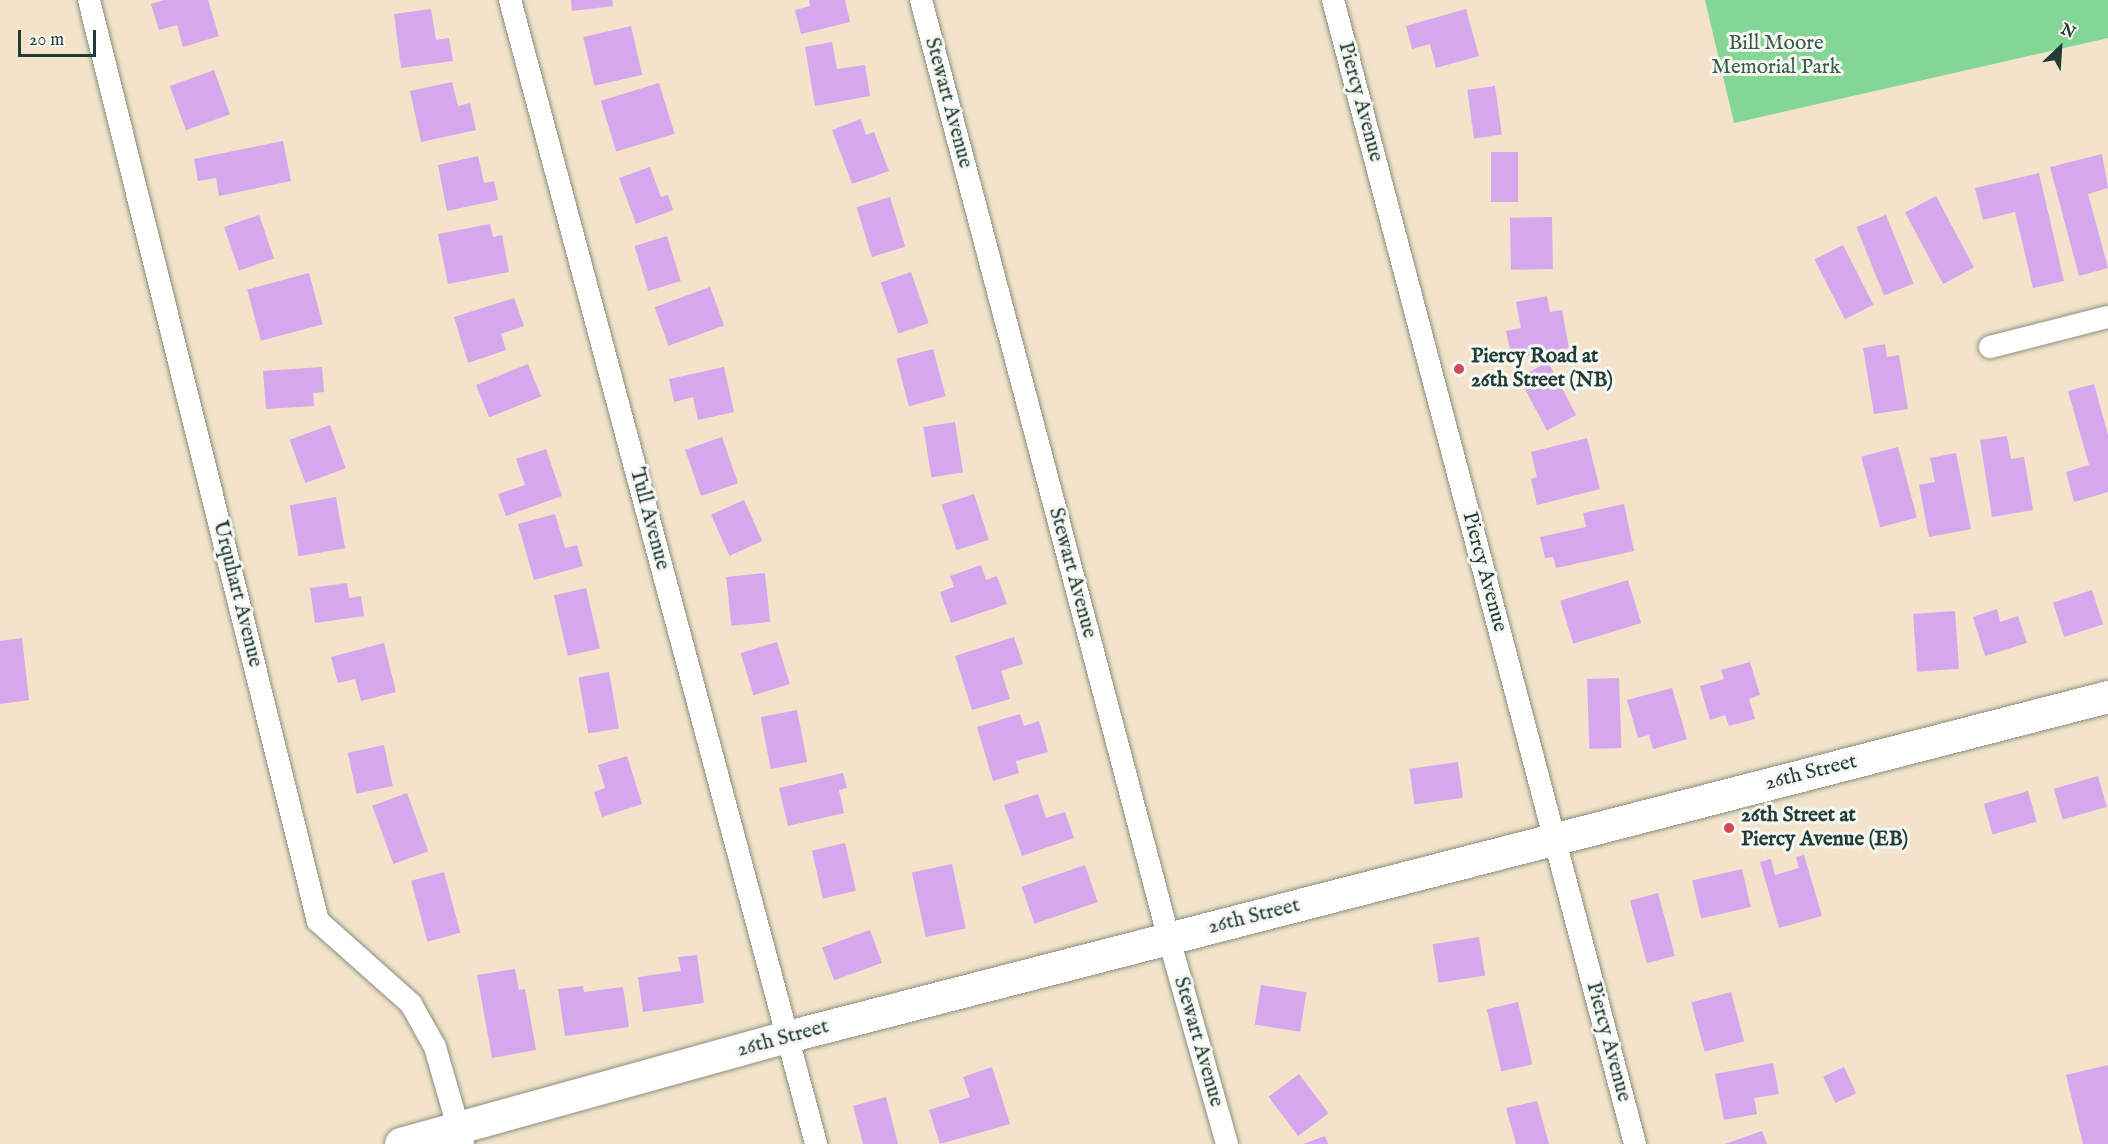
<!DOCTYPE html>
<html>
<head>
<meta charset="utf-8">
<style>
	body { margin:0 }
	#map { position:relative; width:2108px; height:1144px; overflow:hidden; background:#f2e3ca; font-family:"IM FELL English",serif }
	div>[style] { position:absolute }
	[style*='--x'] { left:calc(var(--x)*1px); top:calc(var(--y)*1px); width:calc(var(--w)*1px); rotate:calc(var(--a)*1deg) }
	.green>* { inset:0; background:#84d696 }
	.building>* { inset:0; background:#d7a7ed; transform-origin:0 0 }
	.roads { filter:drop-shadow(0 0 2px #88907f) drop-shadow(0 0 2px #88907f) }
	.street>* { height:22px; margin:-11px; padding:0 11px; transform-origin:11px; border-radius:11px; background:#fff }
	.secondary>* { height:32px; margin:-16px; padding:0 16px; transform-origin:16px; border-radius:16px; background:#fff }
	.dots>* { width:16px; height:16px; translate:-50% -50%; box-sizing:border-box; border:3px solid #f6f6f2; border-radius:50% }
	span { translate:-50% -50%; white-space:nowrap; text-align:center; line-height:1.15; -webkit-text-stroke:6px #f6f6f2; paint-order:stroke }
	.park-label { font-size:21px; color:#335c48 }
	.street-label { font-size:21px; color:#1f3d34 }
	.poi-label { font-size:21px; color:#1f3d34; font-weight:700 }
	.left { translate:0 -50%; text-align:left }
	.north { position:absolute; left:2030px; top:18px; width:60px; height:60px; -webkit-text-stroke:4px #f6f6f2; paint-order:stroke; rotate:25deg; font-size:16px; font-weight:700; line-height:24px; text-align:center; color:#1f3d34 }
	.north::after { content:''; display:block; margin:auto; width:21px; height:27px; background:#1f3d34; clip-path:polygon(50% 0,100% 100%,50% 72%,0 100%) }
	.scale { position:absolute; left:18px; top:30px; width:78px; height:27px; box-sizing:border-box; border:3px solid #1f3d34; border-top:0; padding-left:8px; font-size:18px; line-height:21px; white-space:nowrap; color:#1f3d34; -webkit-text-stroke:4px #f6f6f2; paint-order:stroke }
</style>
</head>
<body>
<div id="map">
	<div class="green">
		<i style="clip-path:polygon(1705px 0,2108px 0,2108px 38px,1734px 123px)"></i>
	</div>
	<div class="building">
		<i style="clip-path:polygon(164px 0,208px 0,219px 36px,183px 47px,177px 25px,159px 30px,151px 4px)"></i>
		<i style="clip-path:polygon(571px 0,612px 0,613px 6px,572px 11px)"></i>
		<i style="clip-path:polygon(809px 0,845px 0,850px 22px,801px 34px,795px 10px,810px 6px)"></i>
		<i style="clip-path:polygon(431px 9px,436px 40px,449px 38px,453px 61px,401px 68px,394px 14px)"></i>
		<i style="clip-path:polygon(1466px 9px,1479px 56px,1436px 68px,1430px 44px,1412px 49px,1406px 26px)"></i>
		<i style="left:631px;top:26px;width:50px;height:49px;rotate:77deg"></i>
		<i style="clip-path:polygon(832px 42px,837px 69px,865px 65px,870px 96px,815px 106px,805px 47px)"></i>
		<i style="left:214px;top:70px;width:47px;height:47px;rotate:70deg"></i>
		<i style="clip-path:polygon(452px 82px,458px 106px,470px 103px,476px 130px,421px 142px,410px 91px)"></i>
		<i style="left:659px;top:83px;width:53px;height:61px;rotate:73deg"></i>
		<i style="left:1495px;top:86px;width:49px;height:28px;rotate:82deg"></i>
		<i style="clip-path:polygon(861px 119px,866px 135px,874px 132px,889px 171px,852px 184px,832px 130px)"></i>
		<i style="clip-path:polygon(283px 141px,291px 181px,219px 196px,216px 178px,198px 181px,194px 159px)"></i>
		<i style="left:1491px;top:152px;width:27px;height:50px"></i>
		<i style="clip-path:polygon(2102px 154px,2108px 188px,2088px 194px,2108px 268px,2079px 276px,2050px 167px)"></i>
		<i style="clip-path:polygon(478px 156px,484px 183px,494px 181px,498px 200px,447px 211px,438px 165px)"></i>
		<i style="clip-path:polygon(650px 167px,661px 197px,668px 195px,673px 210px,636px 224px,619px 178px)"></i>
		<i style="clip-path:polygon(2039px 173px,2064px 281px,2033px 288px,2015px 212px,1983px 220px,1975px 188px)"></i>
		<i style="left:1936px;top:196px;width:81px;height:35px;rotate:62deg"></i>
		<i style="left:890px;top:197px;width:52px;height:35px;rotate:73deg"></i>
		<i style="left:259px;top:215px;width:46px;height:37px;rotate:71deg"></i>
		<i style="left:1886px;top:215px;width:74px;height:32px;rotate:68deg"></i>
		<i style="left:1552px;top:217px;width:52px;height:42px;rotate:89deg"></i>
		<i style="clip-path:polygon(490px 224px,493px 237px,502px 235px,509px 272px,448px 284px,438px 234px)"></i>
		<i style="left:667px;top:236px;width:47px;height:34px;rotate:73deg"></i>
		<i style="left:1843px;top:245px;width:67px;height:32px;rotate:63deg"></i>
		<i style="left:911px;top:272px;width:54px;height:32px;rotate:71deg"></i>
		<i style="left:309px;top:273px;width:53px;height:64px;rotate:75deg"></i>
		<i style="left:710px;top:287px;width:41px;height:59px;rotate:70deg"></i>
		<i style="clip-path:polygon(1547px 296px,1550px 312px,1562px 310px,1569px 348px,1512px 359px,1506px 331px,1521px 328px,1516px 302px)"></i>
		<i style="clip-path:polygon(514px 298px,524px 326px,501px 334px,506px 350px,468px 363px,454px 317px)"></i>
		<i style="clip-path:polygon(1885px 344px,1887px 357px,1899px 355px,1908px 409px,1874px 414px,1863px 348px)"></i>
		<i style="left:933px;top:349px;width:49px;height:38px;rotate:75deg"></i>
		<i style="left:1548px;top:362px;width:60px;height:33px;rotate:62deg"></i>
		<i style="left:528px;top:364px;width:35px;height:56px;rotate:68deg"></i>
		<i style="clip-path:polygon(322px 367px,324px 392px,313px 393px,314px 406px,266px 409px,263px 371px)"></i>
		<i style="clip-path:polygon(724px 367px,734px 412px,698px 420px,693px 397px,674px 402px,669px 379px)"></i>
		<i style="clip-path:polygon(2094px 384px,2108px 435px,2108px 492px,2074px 502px,2066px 472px,2089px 465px,2068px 391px)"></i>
		<i style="left:955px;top:422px;width:51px;height:32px;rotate:81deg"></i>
		<i style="left:330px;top:425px;width:46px;height:43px;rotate:70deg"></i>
		<i style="clip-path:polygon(2007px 436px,2011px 459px,2024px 457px,2033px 510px,1992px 517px,1980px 440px)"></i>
		<i style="left:722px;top:437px;width:49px;height:39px;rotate:71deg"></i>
		<i style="clip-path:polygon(1587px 438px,1600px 489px,1537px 505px,1531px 479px,1537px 477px,1531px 452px)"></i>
		<i style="left:1898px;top:447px;width:73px;height:38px;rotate:75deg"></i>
		<i style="clip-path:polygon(546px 449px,562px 496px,506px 516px,498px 494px,525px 485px,516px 459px)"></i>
		<i style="clip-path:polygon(1956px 453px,1971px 529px,1929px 537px,1919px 485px,1935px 482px,1930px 458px)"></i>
		<i style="left:974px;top:494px;width:48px;height:34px;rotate:72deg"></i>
		<i style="left:336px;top:497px;width:52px;height:47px;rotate:80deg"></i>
		<i style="left:744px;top:500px;width:45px;height:36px;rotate:66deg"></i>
		<i style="clip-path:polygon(1624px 504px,1634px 551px,1556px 568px,1553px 557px,1545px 558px,1540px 537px,1586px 527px,1583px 513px)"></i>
		<i style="clip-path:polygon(555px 514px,565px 548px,577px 545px,583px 566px,534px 580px,518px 524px)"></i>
		<i style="clip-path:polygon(981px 565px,986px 580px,997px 576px,1007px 604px,951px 623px,940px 592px,954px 587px,950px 576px)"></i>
		<i style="left:765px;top:573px;width:49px;height:39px;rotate:84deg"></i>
		<i style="left:1628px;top:580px;width:45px;height:71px;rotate:73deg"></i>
		<i style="clip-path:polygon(347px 583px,349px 598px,361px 596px,364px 616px,315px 623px,310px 588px)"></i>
		<i style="left:586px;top:588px;width:62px;height:33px;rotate:77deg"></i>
		<i style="left:2092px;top:590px;width:36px;height:41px;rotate:72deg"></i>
		<i style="clip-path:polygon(1997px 609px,2000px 622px,2018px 616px,2027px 643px,1985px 656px,1973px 617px)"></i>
		<i style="left:1955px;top:611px;width:58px;height:42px;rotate:86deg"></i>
		<i style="clip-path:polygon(1014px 637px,1023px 664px,1001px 671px,1010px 699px,972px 710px,955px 656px)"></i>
		<i style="clip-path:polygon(22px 638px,29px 700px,0 704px,0 641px)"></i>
		<i style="left:777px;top:642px;width:44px;height:38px;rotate:73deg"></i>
		<i style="clip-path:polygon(384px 643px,396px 692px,361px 701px,355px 679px,338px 683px,331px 657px)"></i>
		<i style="clip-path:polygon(1750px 662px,1760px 695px,1749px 699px,1755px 719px,1729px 726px,1725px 715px,1710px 720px,1700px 686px,1724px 679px,1721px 670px)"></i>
		<i style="left:609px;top:672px;width:57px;height:31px;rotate:80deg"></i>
		<i style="left:1619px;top:678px;width:70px;height:32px;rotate:88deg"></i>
		<i style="clip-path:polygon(1672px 688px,1687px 739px,1653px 749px,1649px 735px,1638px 738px,1627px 700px)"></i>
		<i style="left:797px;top:710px;width:53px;height:37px;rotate:79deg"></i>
		<i style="clip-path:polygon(1020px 714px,1024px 726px,1039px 721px,1048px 752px,1016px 761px,1019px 773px,993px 781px,977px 727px)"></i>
		<i style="left:384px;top:745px;width:42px;height:37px;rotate:78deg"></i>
		<i style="clip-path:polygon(627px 756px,642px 804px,602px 817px,594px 792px,605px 788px,598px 765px)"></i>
		<i style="left:1458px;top:762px;width:36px;height:49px;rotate:82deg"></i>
		<i style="clip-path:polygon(843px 773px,847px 788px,839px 790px,844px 813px,788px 826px,779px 788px)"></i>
		<i style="left:2098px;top:776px;width:32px;height:46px;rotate:74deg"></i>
		<i style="left:2028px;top:791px;width:32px;height:46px;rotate:74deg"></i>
		<i style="left:407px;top:793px;width:62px;height:37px;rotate:70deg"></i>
		<i style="clip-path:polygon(1038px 794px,1046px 818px,1065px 812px,1074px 838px,1022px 856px,1004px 805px)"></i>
		<i style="left:845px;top:843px;width:49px;height:34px;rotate:77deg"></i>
		<i style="clip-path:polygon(1804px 855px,1822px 916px,1779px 928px,1760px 862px,1771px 859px,1775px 875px,1799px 868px,1796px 857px)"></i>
		<i style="left:952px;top:864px;width:66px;height:41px;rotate:78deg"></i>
		<i style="left:1085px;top:865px;width:39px;height:67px;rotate:71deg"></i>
		<i style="left:1742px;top:869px;width:39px;height:51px;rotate:77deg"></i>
		<i style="left:444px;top:872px;width:63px;height:34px;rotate:75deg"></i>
		<i style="left:1658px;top:893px;width:65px;height:29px;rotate:75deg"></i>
		<i style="left:870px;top:930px;width:35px;height:51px;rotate:70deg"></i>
		<i style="left:1479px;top:937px;width:39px;height:47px;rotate:81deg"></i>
		<i style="clip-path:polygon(697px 955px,704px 1003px,643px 1012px,638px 977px,681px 971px,678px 957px)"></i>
		<i style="clip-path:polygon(515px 969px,519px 990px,525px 989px,536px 1050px,492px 1058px,477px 975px)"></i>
		<i style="left:1261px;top:985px;width:46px;height:40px;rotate:9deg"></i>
		<i style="clip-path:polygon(583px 986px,584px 992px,623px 987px,629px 1027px,565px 1036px,558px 989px)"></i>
		<i style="left:1731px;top:992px;width:51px;height:41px;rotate:75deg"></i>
		<i style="left:1518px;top:1002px;width:64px;height:32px;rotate:77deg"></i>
		<i style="clip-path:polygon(1773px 1063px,1779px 1094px,1754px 1098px,1757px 1114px,1724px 1120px,1715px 1074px)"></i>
		<i style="clip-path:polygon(2108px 1065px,2108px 1144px,2083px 1144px,2066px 1075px)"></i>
		<i style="clip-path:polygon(992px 1067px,1010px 1124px,940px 1144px,929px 1110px,970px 1097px,963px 1077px)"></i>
		<i style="left:1844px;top:1067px;width:29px;height:23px;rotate:65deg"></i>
		<i style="left:1299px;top:1074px;width:49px;height:38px;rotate:53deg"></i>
		<i style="clip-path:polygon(886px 1097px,898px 1144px,863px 1144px,853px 1106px)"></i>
		<i style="clip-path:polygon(1537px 1101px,1549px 1144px,1516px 1144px,1506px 1108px)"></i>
		<i style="clip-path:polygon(1762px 1131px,1767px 1144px,1725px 1144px)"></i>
		<i style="clip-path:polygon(1325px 1136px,1328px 1144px,1303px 1144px)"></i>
	</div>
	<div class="roads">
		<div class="street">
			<i style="--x:89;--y:0;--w:949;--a:76.04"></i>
			<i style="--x:318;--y:921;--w:125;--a:41.7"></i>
			<i style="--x:411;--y:1004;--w:49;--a:60.8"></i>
			<i style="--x:435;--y:1047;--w:101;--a:73.9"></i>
			<i style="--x:510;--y:0;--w:1184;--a:75.02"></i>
			<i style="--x:921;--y:0;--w:971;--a:75.21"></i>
			<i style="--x:1169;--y:939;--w:213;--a:74.2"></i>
			<i style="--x:1333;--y:0;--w:1183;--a:75.21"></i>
			<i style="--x:1990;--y:347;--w:122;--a:-14.3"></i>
		</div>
		<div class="secondary">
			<i style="--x:401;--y:1144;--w:402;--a:-15.5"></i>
			<i style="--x:788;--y:1037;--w:1363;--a:-14.44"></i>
		</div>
	</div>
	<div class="dots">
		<i style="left:1459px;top:369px;background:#d1495b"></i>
		<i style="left:1729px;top:828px;background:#d1495b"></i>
	</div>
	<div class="park-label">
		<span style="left:1776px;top:56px">Bill Moore<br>Memorial Park</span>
	</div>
	<div class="street-label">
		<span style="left:1360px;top:102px;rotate:75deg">Piercy Avenue</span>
		<span style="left:948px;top:103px;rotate:75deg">Stewart Avenue</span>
		<span style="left:649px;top:519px;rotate:75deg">Tull Avenue</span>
		<span style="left:1484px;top:572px;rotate:75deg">Piercy Avenue</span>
		<span style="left:1072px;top:573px;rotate:75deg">Stewart Avenue</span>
		<span style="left:237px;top:594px;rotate:76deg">Urquhart Avenue</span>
		<span style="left:1811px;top:773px;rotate:-14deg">26th Street</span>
		<span style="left:1254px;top:917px;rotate:-14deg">26th Street</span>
		<span style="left:783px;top:1039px;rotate:-15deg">26th Street</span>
		<span style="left:1198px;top:1042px;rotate:74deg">Stewart Avenue</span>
		<span style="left:1608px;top:1042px;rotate:75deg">Piercy Avenue</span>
	</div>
	<div class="poi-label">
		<span class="left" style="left:1471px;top:369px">Piercy Road at<br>26th Street (NB)</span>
		<span class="left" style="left:1741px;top:828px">26th Street at<br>Piercy Avenue (EB)</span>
	</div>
	<div class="north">N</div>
	<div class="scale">20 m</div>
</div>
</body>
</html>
